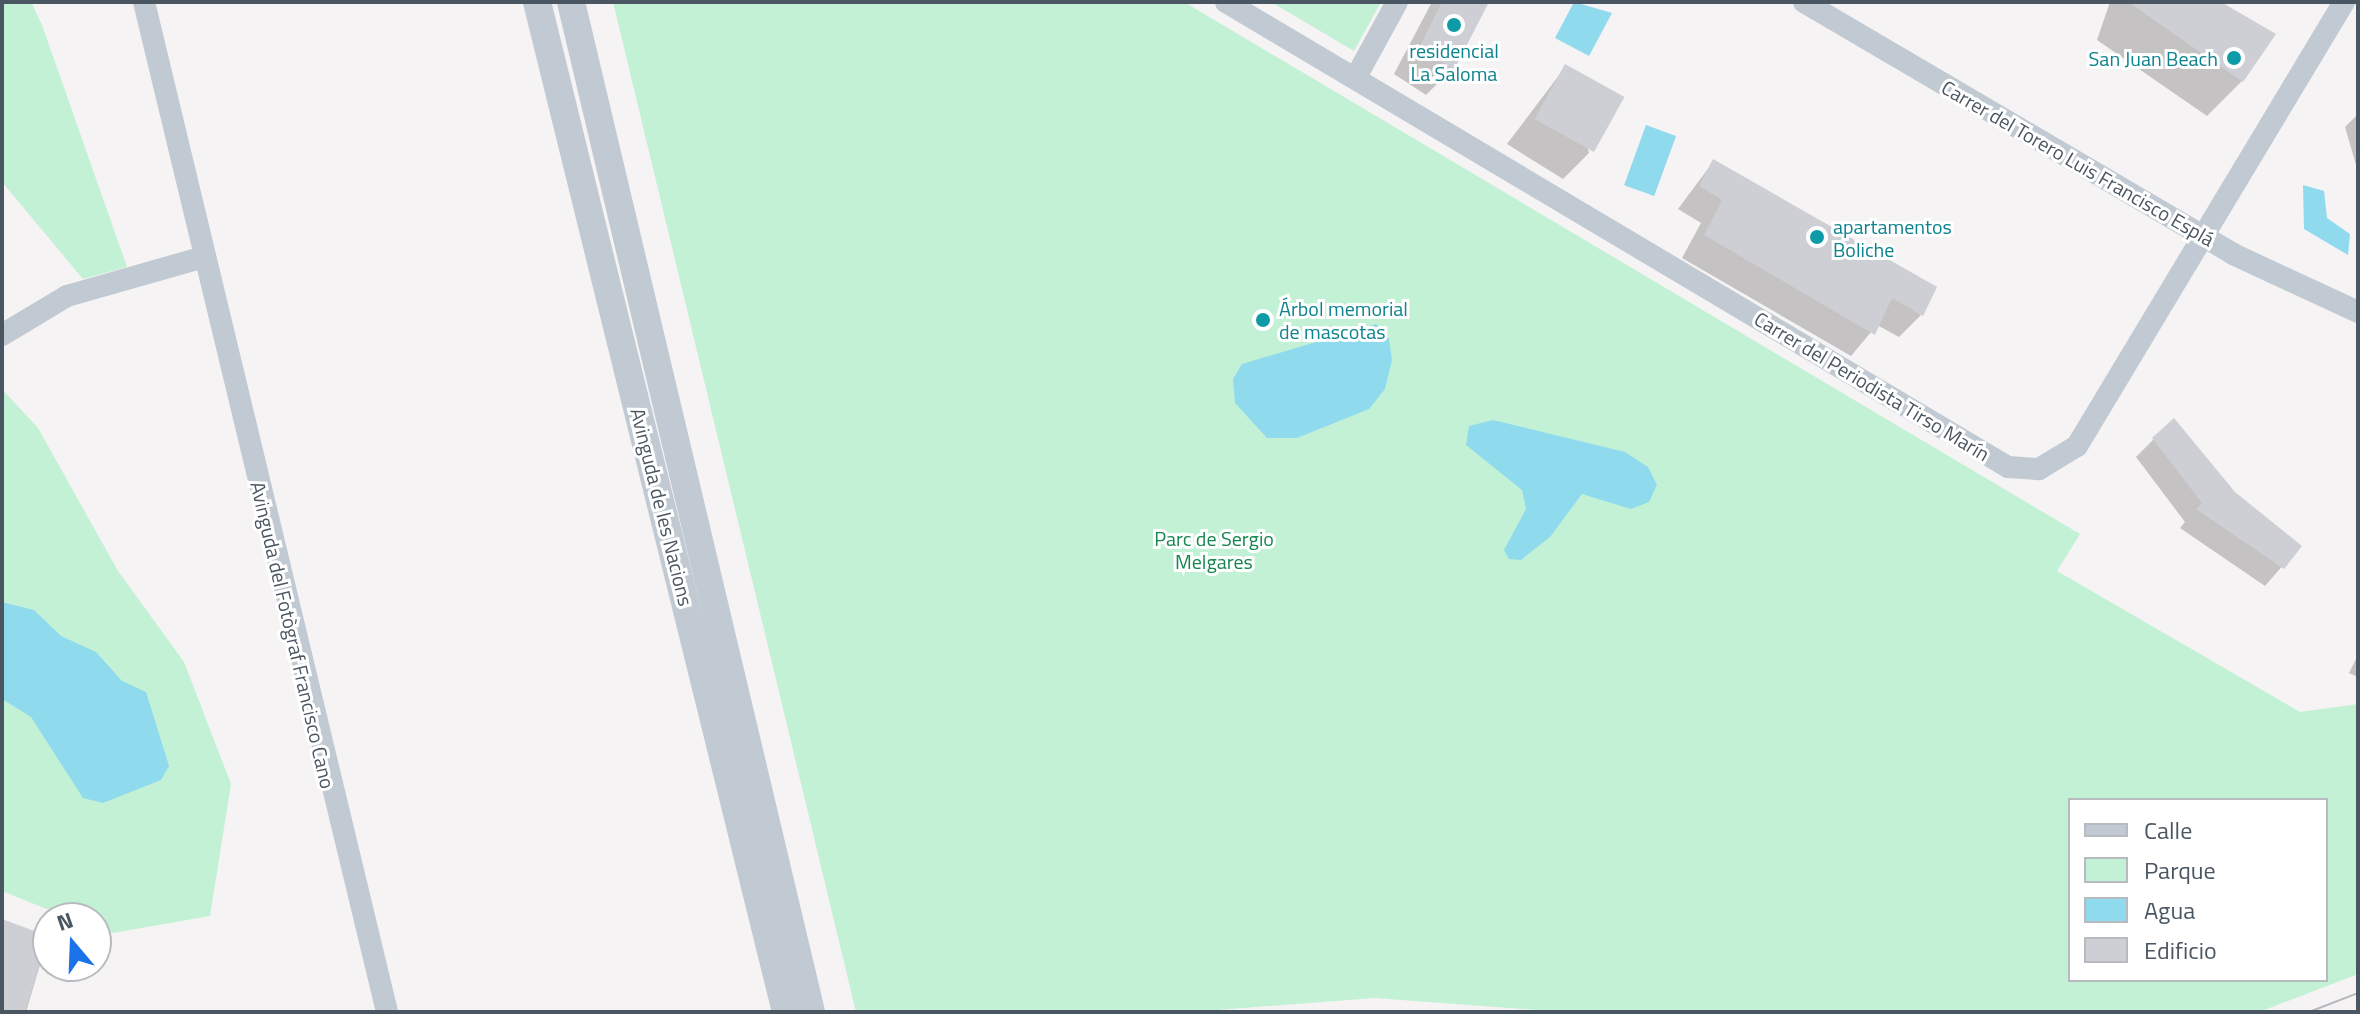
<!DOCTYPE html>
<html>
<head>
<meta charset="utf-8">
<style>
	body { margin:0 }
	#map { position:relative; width:2360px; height:1014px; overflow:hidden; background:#f5f3f3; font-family:"Titillium Web",sans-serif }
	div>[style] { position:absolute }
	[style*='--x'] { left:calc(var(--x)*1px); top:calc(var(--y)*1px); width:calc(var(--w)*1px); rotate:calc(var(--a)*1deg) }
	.green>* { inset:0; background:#c3f1d5 }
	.water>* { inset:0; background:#90daee; transform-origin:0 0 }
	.shadow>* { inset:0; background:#0003 }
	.building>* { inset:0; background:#cdcfd5; transform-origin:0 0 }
	.minor>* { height:22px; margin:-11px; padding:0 11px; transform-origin:11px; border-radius:11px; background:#c1cad2 }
	.tertiary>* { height:28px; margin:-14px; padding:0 14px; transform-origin:14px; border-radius:14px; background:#c1cad2 }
	.tram>* { height:2px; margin:-1px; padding:0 1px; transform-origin:1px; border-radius:1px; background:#b5b8bd }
	.dots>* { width:22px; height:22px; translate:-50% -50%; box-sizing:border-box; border:4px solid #fff; border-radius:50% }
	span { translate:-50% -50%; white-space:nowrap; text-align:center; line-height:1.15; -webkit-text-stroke:6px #fff; paint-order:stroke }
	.culture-label { font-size:20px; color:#0d838f }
	.right { translate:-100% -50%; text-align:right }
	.left { translate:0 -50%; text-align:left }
	.street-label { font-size:20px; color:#4a5661 }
	.park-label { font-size:20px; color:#17864f }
	.frame { position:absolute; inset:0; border:4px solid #4a5661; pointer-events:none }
	.legend { position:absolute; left:2068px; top:798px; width:260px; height:184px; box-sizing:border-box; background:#fff; border:2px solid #b7bbc0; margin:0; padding:10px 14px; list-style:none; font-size:24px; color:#4a5661 }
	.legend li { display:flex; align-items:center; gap:16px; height:40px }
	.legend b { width:40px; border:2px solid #b7bbc0 }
	.north { position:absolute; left:32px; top:902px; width:80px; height:80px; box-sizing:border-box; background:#fff; border:2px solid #b7bbc0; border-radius:50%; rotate:341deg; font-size:22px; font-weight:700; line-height:32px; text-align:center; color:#4a5661 }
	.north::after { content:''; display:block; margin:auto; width:28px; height:36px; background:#1a73e8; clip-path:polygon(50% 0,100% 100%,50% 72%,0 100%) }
</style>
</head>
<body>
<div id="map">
	<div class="green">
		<i style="clip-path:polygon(2px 2px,31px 2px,42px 25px,127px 267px,83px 279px,2px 182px)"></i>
		<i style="clip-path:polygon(evenodd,613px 2px,1184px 2px,2080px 534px,2057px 571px,2300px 712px,2358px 704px,2358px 974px,2259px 1012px,1565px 1012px,1375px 998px,1191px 1012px,856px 1012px,613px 2px,2070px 800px,2326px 800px,2326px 980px,2070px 980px,2070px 800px)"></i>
		<i style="clip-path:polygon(1271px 2px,1381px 2px,1354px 51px)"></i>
		<i style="clip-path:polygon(2px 389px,38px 428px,118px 571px,184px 662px,231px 784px,210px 916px,107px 934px,96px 929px,96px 918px,69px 918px,2px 891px)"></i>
	</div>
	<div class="water">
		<i style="clip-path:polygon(1574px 2px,1612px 13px,1589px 56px,1555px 38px)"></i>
		<i style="left:1646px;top:125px;width:32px;height:64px;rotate:20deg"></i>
		<i style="clip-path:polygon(2303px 185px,2324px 191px,2327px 218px,2350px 234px,2348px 255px,2304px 229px)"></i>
		<i style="clip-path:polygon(1376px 324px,1389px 339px,1392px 360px,1385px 389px,1369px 409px,1297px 438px,1267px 438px,1235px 403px,1233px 379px,1242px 364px)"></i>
		<i style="clip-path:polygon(1493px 420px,1625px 452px,1648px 467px,1657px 485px,1649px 502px,1631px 509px,1582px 494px,1550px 537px,1521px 560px,1509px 559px,1504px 550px,1526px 509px,1522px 490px,1466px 445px,1469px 426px)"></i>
		<i style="clip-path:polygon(2px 602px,34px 610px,61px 636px,96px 652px,122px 681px,146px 692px,169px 766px,161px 780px,103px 803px,83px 798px,31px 717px,2px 699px)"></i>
	</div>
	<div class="shadow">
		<i style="clip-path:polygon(1432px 2px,1487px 2px,1452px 69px,1426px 95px,1394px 74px)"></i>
		<i style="clip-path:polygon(2110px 2px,2217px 2px,2242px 81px,2207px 116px,2097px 40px)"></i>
		<i style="clip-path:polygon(1566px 66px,1589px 153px,1563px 179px,1507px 144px)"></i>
		<i style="clip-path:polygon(2358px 114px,2358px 172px,2345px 127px)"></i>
		<i style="clip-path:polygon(1713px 162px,1921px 315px,1899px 337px,1877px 325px,1851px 356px,1682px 258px,1701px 223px,1678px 209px)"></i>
		<i style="clip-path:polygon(2154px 439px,2299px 547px,2265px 586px,2180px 528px,2185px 522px,2136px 457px)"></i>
		<i style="clip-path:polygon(2358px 655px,2358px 677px,2349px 673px)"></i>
		<i style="clip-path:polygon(2px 921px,48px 938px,26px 1012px,2px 1012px)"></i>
	</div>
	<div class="building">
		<i style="clip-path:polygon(1442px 2px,1489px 2px,1454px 70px,1419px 48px)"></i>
		<i style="clip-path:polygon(2128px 2px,2221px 2px,2276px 34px,2243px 82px)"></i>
		<i style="left:1565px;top:64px;width:68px;height:63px;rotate:29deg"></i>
		<i style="clip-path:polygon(1713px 159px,1937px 287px,1923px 316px,1892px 298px,1875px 335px,1704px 235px,1722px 200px,1699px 186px)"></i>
		<i style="clip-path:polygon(2174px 418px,2235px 492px,2302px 546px,2284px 569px,2196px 509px,2202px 503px,2152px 438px)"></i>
		<i style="clip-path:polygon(2px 919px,48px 936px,25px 1012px,2px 1012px)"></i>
	</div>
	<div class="minor">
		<i style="--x:144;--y:2;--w:1039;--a:76.47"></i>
		<i style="--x:1226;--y:2;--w:910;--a:30.74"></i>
		<i style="--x:2008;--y:467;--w:31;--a:4"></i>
		<i style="--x:2039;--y:469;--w:44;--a:-31.2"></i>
		<i style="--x:2077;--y:446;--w:518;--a:-58.98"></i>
		<i style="--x:1804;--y:2;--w:498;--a:30.4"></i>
		<i style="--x:2233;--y:254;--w:138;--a:24.9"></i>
		<i style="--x:1356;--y:77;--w:85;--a:-61.3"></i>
		<i style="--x:2;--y:335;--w:76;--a:-31"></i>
		<i style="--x:67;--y:296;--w:142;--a:-15.9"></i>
	</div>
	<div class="tertiary">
		<i style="--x:537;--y:2;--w:1040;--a:76.15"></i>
		<i style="--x:571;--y:2;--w:1038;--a:76.63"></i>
	</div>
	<div class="tram">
		<i style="--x:1269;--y:1012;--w:141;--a:0"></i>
		<i style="--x:2309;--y:1012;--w:53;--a:-21.2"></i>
	</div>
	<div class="dots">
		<i style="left:1454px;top:25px;background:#0f9aa8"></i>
		<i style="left:2234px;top:58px;background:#0f9aa8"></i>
		<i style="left:1817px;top:237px;background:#0f9aa8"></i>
		<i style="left:1263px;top:320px;background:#0f9aa8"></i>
	</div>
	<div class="culture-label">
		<span style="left:1454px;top:62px">residencial<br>La Saloma</span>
		<span class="right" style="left:2218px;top:58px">San Juan Beach</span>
		<span class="left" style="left:1833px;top:238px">apartamentos<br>Boliche</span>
		<span class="left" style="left:1279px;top:320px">Árbol memorial<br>de mascotas</span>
	</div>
	<div class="street-label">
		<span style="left:2078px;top:163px;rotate:30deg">Carrer del Torero Luis Francisco Esplá</span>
		<span style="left:1872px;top:386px;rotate:31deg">Carrer del Periodista Tirso Marín</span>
		<span style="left:662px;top:507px;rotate:76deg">Avinguda de les Nacions</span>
		<span style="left:293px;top:635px;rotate:77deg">Avinguda del Fotògraf Francisco Cano</span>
	</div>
	<div class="park-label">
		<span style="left:1214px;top:550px">Parc de Sergio<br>Melgares</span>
	</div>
	<div class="frame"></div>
	<ul class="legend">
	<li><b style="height:10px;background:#c1cad2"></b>Calle</li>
	<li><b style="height:22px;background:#c3f1d5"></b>Parque</li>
	<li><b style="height:22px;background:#90daee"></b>Agua</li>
	<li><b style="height:22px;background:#cdcfd5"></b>Edificio</li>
	</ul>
	<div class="north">N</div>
</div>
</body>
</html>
